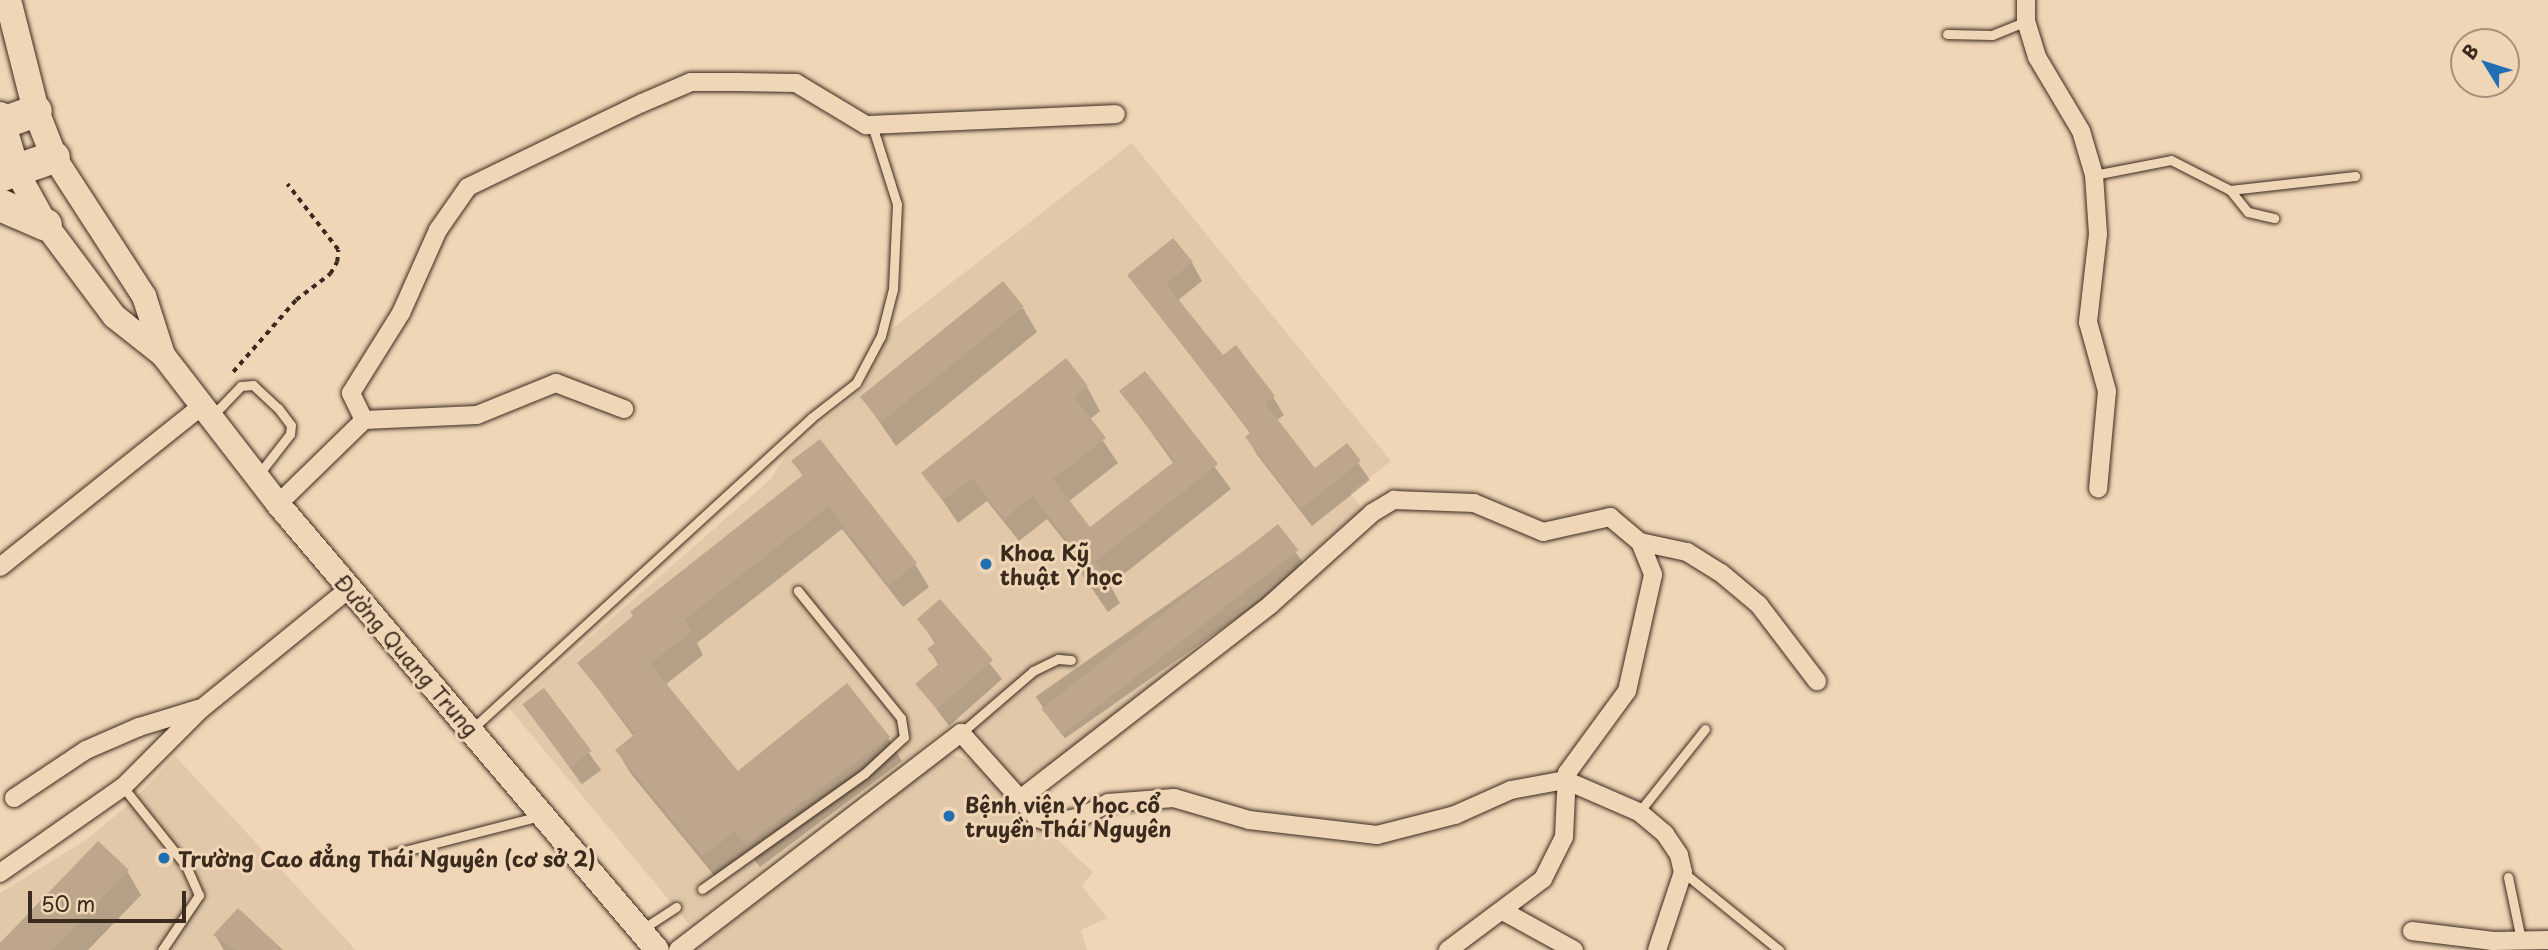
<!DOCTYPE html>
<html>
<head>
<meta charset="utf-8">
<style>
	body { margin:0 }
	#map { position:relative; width:2548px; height:950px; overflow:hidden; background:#efd6b6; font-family:"Playpen Sans",sans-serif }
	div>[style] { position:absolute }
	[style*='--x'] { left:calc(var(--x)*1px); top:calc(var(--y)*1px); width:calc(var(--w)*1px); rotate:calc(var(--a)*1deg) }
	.built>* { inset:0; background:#e0c8a9 }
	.shadow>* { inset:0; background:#0003; transform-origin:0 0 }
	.building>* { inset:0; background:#bda68c; transform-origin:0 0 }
	.path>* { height:3.5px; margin-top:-1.75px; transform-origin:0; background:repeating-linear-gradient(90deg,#3b2a1e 0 5px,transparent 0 10px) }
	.roads { filter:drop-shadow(0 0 2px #3b2a1e) drop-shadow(0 0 2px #3b2a1e) }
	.lane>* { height:9px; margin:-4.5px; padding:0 4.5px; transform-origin:4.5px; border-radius:4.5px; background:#efd6b6 }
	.street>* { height:18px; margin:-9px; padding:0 9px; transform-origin:9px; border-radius:9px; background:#efd6b6 }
	.secondary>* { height:24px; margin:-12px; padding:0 12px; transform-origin:12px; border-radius:12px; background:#efd6b6 }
	.primary>* { height:26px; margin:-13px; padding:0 13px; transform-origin:13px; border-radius:13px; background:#efd6b6 }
	.highway>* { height:32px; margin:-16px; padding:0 16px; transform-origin:16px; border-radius:16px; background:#efd6b6 }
	.dots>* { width:19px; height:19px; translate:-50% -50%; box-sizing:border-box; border:4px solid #efd6b6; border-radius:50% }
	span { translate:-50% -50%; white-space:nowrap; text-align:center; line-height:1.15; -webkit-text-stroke:6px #efd6b6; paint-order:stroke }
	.poi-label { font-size:21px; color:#3b2a1e; font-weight:700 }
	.left { translate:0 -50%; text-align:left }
	.street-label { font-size:21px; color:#3b2a1e }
	.north { position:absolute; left:2450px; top:28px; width:70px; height:70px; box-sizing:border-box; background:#efd6b6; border:2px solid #a79179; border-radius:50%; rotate:308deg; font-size:19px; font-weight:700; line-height:28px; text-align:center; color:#3b2a1e }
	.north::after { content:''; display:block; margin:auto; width:24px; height:32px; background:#1f6fb2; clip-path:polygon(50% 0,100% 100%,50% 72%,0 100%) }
	.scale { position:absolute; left:28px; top:891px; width:158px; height:32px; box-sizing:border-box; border:4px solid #3b2a1e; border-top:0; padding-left:9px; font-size:21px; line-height:24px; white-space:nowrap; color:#3b2a1e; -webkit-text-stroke:5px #efd6b6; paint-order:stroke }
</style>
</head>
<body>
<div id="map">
	<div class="built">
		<i style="clip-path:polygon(1132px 143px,1391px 461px,1350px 493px,1363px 510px,1057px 762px,1017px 782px,961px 717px,689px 924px,509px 708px,770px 480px,787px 453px,863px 388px,889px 331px)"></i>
		<i style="clip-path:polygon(946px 753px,971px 761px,1093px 872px,1082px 886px,1107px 918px,1081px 930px,1087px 950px,696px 950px)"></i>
		<i style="clip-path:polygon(175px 756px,356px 950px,0 950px,0 893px,86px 840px,133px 801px)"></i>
	</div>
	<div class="shadow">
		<i style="clip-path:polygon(1192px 263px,1202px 281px,1177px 301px,1223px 358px,1273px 397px,1284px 415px,1276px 421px,1315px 470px,1346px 446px,1370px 480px,1312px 526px,1257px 455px,1247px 437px,1251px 434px,1129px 276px)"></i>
		<i style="clip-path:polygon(1023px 308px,1037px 332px,896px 446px,862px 397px)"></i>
		<i style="clip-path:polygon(1145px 373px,1231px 489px,1110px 585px,1120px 603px,1108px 612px,1078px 568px,1083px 564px,1047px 519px,1019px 541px,987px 501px,958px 523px,924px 473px,1087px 387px,1100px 411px,1089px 420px,1118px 463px,1068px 502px,1090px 529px,1174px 464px,1122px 392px)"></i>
		<i style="clip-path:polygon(794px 461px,915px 564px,929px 587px,903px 607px,842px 529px,697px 643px,703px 655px,665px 685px,737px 773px,888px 738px,902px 761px,760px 867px,749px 853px,717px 879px,631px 774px,617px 751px,634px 737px,579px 663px,803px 477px)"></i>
		<i style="left:1278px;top:527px;width:51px;height:296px;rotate:55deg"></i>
		<i style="clip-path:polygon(940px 601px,1002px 679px,949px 726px,918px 684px,939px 666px,930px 650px,936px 645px,919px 619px)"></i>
		<i style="left:543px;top:690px;width:99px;height:24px;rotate:54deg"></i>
		<i style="clip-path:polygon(127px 871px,141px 895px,88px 950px,0 950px,0 945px)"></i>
		<i style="clip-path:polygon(215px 935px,281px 950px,224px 950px)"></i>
	</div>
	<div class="building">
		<i style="clip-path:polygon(1173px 238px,1193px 262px,1166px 284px,1223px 355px,1236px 345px,1275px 396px,1265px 403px,1315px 468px,1347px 443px,1361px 461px,1301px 509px,1245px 437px,1251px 432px,1127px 275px)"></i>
		<i style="left:1003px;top:281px;width:33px;height:184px;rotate:51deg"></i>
		<i style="clip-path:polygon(1066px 358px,1088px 386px,1074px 397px,1106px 438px,1053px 479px,1090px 527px,1175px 461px,1119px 391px,1145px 371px,1218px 464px,1095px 562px,1108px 578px,1093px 589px,1076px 567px,1084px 561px,1032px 496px,1004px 519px,972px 478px,943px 501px,921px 473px)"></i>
		<i style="clip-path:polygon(820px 439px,917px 563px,889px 585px,828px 507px,684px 620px,692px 631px,650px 664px,738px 771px,847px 683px,890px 737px,746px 845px,734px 831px,703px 857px,615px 750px,635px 734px,577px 663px,633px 616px,630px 612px,803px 475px,791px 461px)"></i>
		<i style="left:1278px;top:524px;width:33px;height:300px;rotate:52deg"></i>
		<i style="clip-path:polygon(940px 599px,993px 660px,937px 709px,915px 684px,940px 663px,927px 649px,936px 642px,917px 619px)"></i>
		<i style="left:544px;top:688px;width:79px;height:27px;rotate:53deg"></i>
		<i style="clip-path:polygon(98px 841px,129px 870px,52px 950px,0 950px,0 943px)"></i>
		<i style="clip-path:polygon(238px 908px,283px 950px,235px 950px,213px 935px)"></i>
	</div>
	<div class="path">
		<i style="--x:233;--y:372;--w:96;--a:-48.8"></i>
		<i style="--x:296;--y:300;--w:43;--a:-37.4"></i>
		<i style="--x:330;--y:274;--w:14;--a:-60"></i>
		<i style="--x:337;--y:262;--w:12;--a:-85"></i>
		<i style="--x:338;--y:250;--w:83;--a:-127.7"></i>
	</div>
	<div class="roads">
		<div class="lane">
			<i style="--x:1947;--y:34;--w:45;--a:1.3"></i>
			<i style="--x:1992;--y:35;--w:37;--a:-22"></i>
			<i style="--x:2094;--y:175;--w:78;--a:-11"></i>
			<i style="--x:2171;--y:160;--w:66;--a:27"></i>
			<i style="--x:2230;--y:190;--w:126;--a:-6.4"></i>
			<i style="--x:2230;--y:190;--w:28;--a:51"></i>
			<i style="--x:2248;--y:212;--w:27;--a:13"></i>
			<i style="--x:213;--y:415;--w:40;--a:-46"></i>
			<i style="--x:241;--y:386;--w:12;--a:-5"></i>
			<i style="--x:253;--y:385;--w:34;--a:43"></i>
			<i style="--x:278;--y:408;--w:21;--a:53"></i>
			<i style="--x:291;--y:425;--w:9;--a:96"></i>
			<i style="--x:290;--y:434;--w:51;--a:127.8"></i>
			<i style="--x:472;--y:729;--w:460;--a:-42.5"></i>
			<i style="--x:811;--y:418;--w:57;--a:-37.9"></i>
			<i style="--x:856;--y:383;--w:53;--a:-62"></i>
			<i style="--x:881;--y:336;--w:49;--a:-75.7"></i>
			<i style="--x:893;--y:289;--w:85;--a:-87.3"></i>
			<i style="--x:897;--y:204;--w:83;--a:-107.6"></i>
			<i style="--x:961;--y:733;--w:95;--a:-40.7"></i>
			<i style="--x:1033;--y:671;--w:28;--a:-26"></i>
			<i style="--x:1058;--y:659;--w:13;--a:4"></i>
			<i style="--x:123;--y:787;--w:101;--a:51.4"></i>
			<i style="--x:186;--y:866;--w:32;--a:66"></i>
			<i style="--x:199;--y:895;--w:66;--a:123.9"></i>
			<i style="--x:1639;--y:812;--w:106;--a:-51.5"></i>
			<i style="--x:385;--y:856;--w:160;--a:-14.5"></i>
			<i style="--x:1683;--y:872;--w:124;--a:39.1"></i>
			<i style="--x:2508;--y:877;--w:64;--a:78.3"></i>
			<i style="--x:702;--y:889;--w:199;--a:-35.4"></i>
			<i style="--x:864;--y:774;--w:54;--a:-42.8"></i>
			<i style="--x:904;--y:737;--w:19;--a:-99"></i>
			<i style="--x:901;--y:718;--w:164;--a:-129"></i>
			<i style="--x:641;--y:930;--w:42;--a:-33.3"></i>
		</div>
		<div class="street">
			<i style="--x:2026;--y:0;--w:21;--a:90"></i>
			<i style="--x:2026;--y:21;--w:38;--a:73"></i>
			<i style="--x:2037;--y:57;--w:86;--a:59.3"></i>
			<i style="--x:2081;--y:131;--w:46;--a:73.5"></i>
			<i style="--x:2094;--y:175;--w:59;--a:86.1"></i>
			<i style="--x:2098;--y:234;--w:89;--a:96.5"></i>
			<i style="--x:2088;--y:322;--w:72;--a:74.6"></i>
			<i style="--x:2107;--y:391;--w:98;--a:95.2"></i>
			<i style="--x:364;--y:420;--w:113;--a:-2.5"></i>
			<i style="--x:477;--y:415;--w:85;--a:-22.1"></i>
			<i style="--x:556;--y:383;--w:73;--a:20.9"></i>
			<i style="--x:278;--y:504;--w:120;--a:-44.3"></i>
			<i style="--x:364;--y:420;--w:30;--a:-116"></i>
			<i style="--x:351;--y:393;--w:94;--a:-58"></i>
			<i style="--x:401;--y:313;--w:91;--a:-66"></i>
			<i style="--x:438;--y:230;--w:52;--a:-55.1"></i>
			<i style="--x:468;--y:187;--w:193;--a:-25.8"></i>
			<i style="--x:642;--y:103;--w:53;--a:-23.2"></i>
			<i style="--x:691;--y:82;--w:46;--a:0"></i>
			<i style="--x:737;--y:82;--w:59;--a:1"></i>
			<i style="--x:796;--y:83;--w:82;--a:31"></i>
			<i style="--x:866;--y:125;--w:250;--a:-2.5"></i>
			<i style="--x:1640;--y:542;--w:48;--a:12"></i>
			<i style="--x:1687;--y:552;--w:40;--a:32"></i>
			<i style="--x:1721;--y:573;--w:50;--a:40.1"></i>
			<i style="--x:1759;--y:605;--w:96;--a:52.7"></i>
			<i style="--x:0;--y:567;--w:260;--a:-38.6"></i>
			<i style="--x:14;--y:798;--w:87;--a:-33.7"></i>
			<i style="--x:86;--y:750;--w:58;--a:-23.5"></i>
			<i style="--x:139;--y:727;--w:62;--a:-17"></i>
			<i style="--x:1020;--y:799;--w:25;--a:48"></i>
			<i style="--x:1037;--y:818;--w:16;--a:18"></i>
			<i style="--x:1052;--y:823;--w:30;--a:-12"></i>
			<i style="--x:1081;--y:817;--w:30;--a:-27"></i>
			<i style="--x:1108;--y:803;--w:66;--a:-4.3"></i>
			<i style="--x:1174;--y:798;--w:78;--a:16.3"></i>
			<i style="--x:1249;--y:820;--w:129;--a:6.7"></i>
			<i style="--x:1377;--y:835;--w:81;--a:-14.4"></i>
			<i style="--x:1455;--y:815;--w:61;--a:-24.1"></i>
			<i style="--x:1511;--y:790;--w:55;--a:-10.5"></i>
			<i style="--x:1565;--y:780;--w:81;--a:23.4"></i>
			<i style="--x:1639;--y:812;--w:34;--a:40"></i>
			<i style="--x:1665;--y:834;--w:25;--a:56"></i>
			<i style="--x:1679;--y:855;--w:17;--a:77"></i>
			<i style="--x:1683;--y:872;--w:82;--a:108.4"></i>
			<i style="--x:0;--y:873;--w:150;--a:-35"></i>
			<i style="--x:123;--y:787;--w:110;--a:-45"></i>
			<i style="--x:201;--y:709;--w:192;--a:-39.1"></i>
			<i style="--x:1503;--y:911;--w:81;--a:28.8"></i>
			<i style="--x:2412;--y:931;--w:82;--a:7"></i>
			<i style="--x:2493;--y:941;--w:55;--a:-1"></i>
			<i style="--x:678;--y:950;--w:357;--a:-37.5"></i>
			<i style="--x:961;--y:733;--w:89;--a:48.2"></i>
			<i style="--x:1020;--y:799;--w:316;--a:-37.8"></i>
			<i style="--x:1270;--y:605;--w:137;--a:-42"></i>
			<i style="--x:1372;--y:513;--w:26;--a:-31"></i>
			<i style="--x:1394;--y:500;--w:80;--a:2.1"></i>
			<i style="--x:1474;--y:503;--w:75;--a:22.8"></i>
			<i style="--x:1543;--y:532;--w:69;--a:-12.6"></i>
			<i style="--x:1610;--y:517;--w:39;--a:40"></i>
			<i style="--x:1640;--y:542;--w:35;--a:68"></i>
			<i style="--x:1653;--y:575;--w:119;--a:102.6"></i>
			<i style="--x:1627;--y:691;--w:102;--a:126.2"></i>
			<i style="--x:1567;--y:773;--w:64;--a:92.7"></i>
			<i style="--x:1564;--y:837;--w:47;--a:116.6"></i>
			<i style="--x:1543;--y:879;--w:119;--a:143.2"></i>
		</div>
		<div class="secondary">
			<i style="--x:54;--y:157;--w:166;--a:57.1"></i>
			<i style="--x:144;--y:296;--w:62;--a:72.1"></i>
			<i style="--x:17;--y:172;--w:60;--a:61.3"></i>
			<i style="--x:46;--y:225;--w:114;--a:53.2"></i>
			<i style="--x:114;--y:316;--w:63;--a:38.5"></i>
			<i style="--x:163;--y:355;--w:188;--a:52.3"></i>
			<i style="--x:278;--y:504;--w:585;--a:49.64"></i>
		</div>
		<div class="primary">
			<i style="--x:8;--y:0;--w:114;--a:75.8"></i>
			<i style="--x:36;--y:111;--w:49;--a:68.6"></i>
			<i style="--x:0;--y:115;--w:59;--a:73.4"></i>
		</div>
		<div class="highway">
			<i style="--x:0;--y:124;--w:38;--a:-20"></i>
			<i style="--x:0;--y:176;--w:57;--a:-19.4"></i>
			<i style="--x:0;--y:205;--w:50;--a:23.5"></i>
		</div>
	</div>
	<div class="dots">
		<i style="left:986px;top:564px;background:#1f6fb2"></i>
		<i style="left:949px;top:816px;background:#1f6fb2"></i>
		<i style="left:164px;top:858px;background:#1f6fb2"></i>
	</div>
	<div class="poi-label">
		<span class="left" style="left:1000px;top:564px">Khoa Kỹ<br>thuật Y học</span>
		<span class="left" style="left:965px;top:816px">Bệnh viện Y học cổ<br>truyền Thái Nguyên</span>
		<span class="left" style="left:178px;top:858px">Trường Cao đẳng Thái Nguyên (cơ sở 2)</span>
	</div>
	<div class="street-label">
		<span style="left:407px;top:655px;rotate:49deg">Đường Quang Trung</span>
	</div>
	<div class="north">B</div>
	<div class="scale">50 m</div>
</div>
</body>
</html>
